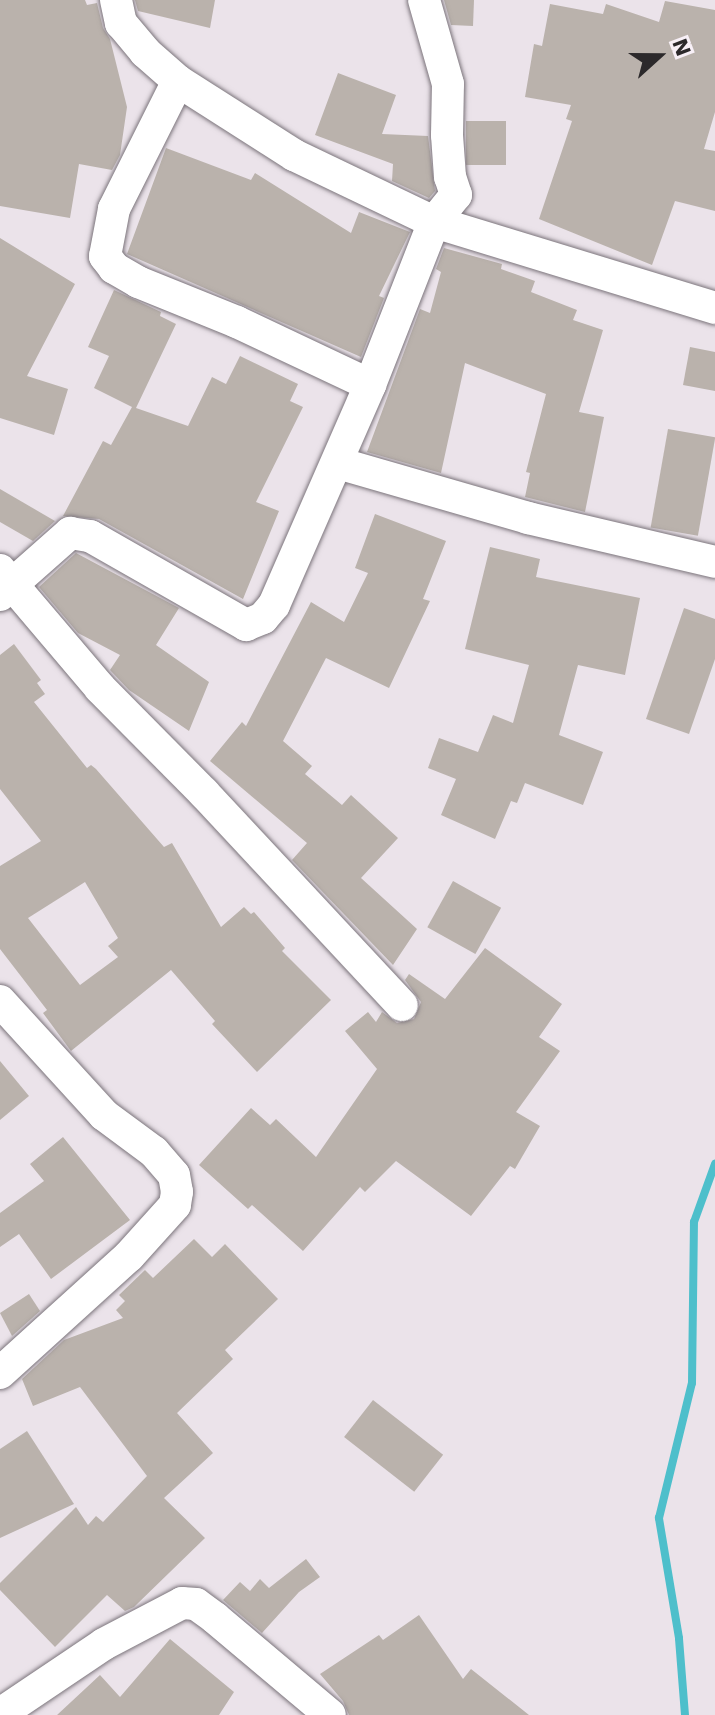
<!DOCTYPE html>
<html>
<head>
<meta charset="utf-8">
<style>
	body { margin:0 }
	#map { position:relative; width:715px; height:1715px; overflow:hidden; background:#ebe3ea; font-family:"Work Sans",sans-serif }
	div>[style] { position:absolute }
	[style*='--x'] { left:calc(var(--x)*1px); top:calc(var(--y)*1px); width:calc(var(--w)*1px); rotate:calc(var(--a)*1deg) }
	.stream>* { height:8px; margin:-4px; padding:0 4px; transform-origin:4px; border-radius:4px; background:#4ebfcb }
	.building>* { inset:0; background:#bab2ac; transform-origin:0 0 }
	.roads { filter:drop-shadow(0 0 2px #7b747b) drop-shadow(0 0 2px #7b747b) }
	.minor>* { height:32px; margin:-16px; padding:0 16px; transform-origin:16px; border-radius:16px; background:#fff }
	span { translate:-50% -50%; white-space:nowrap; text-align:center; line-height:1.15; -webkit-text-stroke:8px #f8f0f7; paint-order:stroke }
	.north { position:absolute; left:619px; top:16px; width:80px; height:80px; -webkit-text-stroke:6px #f8f0f7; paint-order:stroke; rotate:69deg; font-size:22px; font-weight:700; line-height:32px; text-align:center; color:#2c292b }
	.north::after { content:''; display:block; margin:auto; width:28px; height:36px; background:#2c292b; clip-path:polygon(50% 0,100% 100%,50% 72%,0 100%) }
</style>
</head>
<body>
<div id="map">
	<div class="stream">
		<i style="--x:685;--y:1715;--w:77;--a:-94.5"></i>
		<i style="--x:679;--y:1638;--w:122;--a:-99.5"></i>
		<i style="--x:659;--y:1518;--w:139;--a:-76.3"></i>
		<i style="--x:692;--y:1383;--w:161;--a:-89.3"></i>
		<i style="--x:694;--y:1222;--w:62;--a:-70.1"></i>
	</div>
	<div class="building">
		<i style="clip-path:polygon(0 0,85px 0,87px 5px,97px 3px,103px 28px,110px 39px,127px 107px,120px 155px,112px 170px,79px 164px,70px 218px,0 206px)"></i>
		<i style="clip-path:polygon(135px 0,215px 0,210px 28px,138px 11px)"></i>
		<i style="clip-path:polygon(444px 0,474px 0,473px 26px,451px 25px)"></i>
		<i style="clip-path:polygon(665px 1px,715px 10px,715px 112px,704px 149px,715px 151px,715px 211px,675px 201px,652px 265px,539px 219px,572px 121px,566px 119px,571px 105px,525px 97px,534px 44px,542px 46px,550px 4px,603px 14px,606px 4px,659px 22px)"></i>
		<i style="clip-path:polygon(338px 73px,396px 95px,382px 134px,428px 136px,435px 191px,429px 198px,392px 181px,393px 164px,315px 135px)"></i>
		<i style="left:466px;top:121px;width:40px;height:44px"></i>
		<i style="clip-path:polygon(166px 148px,251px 180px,255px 173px,351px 233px,359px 212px,410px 232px,379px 296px,384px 298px,361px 357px,127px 254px)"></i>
		<i style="clip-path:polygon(0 238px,75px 284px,27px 376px,68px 389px,54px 435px,0 418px)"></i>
		<i style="clip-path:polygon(444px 248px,502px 264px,501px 269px,535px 281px,531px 292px,577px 310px,573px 320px,603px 330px,579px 412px,604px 417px,585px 512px,525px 497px,530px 473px,526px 472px,546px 394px,465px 363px,441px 473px,367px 452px,420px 309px,430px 313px,441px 272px,436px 269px)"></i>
		<i style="clip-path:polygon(114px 290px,161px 312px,160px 316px,176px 324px,136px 408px,188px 426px,212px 377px,226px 384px,240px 356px,298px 384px,290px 401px,303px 407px,256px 502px,279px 511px,243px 599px,99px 519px,63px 516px,103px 441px,111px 445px,132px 407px,94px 388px,109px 356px,88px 347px)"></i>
		<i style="clip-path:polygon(690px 347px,715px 352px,715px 391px,683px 385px)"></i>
		<i style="left:668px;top:429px;width:48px;height:100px;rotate:10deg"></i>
		<i style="clip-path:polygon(0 489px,55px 521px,33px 541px,0 522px)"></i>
		<i style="clip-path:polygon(375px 514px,446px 541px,423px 599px,430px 601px,389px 688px,326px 658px,283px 741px,312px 766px,305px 774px,342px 805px,351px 795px,398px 838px,361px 878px,417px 929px,393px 965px,292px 860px,307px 843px,210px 761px,242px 722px,246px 726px,311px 602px,344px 622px,368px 573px,355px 568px)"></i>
		<i style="clip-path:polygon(490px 547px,540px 559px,536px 577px,640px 598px,625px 675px,578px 665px,559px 735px,603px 752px,583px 805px,525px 783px,517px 803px,511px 801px,495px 839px,441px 815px,456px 779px,428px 768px,439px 738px,478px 752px,493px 715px,513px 723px,529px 665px,465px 649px)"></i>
		<i style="clip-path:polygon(76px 553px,179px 608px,156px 645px,209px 682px,189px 731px,129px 690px,110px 670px,120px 655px,78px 633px,39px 587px)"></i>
		<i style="clip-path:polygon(684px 608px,715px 619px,715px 659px,689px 734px,646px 719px)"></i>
		<i style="clip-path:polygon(evenodd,14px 644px,41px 680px,37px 683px,45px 694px,34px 702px,87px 768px,91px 765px,96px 769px,164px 847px,172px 843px,221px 927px,244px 907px,251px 914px,254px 912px,285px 948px,282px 951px,331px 1000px,257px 1072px,212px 1024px,215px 1021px,171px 970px,71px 1051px,43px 1013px,47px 1010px,0 949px,0 866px,41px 841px,0 789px,0 655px,14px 644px,85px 882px,118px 938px,108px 946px,118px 957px,80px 985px,28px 918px,85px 882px)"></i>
		<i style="left:453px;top:881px;width:55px;height:53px;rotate:29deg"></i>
		<i style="clip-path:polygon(485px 948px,562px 1004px,539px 1037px,560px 1051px,516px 1112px,540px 1126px,515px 1169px,510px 1166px,471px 1216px,396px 1161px,365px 1192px,360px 1187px,303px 1251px,252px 1205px,248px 1209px,199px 1165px,251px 1108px,270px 1125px,276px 1119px,316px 1157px,377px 1069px,345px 1031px,368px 1012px,376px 1022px,382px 1012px,397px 1023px,414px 1019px,421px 1002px,405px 980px,409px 974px,445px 999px)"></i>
		<i style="clip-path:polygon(0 1061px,29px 1096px,0 1120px)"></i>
		<i style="clip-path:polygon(63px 1137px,130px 1220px,51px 1279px,19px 1234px,0 1247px,0 1213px,44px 1181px,30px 1164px)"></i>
		<i style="clip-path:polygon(194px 1239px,212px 1257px,225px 1244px,278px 1299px,225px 1350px,233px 1359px,177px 1413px,213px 1453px,164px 1498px,205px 1538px,134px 1607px,125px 1611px,107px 1595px,55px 1647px,0 1590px,0 1583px,76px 1507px,88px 1525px,96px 1516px,103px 1522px,147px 1476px,80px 1387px,33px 1406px,22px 1379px,64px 1340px,123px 1318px,116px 1310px,125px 1301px,119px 1295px,145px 1270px,153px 1278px)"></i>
		<i style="clip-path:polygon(29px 1294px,40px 1311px,12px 1336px,0 1313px)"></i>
		<i style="left:373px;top:1400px;width:89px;height:47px;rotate:38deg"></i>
		<i style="clip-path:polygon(27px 1431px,74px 1504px,0 1538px,0 1449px)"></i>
		<i style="clip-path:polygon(306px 1559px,320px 1577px,299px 1592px,262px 1633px,223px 1600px,240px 1582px,250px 1591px,260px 1579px,269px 1588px)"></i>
		<i style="clip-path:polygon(419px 1615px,463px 1679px,471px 1669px,529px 1715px,349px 1715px,343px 1701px,320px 1674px,379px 1635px,383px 1640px)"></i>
		<i style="clip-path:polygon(170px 1639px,234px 1692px,219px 1715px,57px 1715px,100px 1675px,120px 1697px)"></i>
	</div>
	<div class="roads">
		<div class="minor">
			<i style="--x:116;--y:0;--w:24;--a:78"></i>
			<i style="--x:121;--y:23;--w:38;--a:50"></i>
			<i style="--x:145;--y:52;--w:44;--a:41.3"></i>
			<i style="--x:178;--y:81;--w:138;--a:32.5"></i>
			<i style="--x:294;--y:155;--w:155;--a:25.6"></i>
			<i style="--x:434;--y:222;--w:294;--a:17"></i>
			<i style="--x:178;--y:81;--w:143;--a:116.6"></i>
			<i style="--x:114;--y:209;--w:48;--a:100.8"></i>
			<i style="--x:105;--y:256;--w:15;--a:53"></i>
			<i style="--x:114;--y:268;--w:28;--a:30"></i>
			<i style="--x:138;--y:282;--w:107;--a:22"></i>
			<i style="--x:237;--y:322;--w:147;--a:25.3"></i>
			<i style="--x:338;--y:463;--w:198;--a:16.1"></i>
			<i style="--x:528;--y:518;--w:192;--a:13.2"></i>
			<i style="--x:0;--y:570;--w:155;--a:49.7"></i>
			<i style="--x:100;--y:688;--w:148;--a:45.3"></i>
			<i style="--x:204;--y:793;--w:290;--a:47"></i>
			<i style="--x:0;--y:595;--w:94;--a:-41.5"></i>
			<i style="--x:70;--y:533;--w:20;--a:9"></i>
			<i style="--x:90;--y:536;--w:180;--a:29.7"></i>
			<i style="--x:246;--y:625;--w:18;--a:-22"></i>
			<i style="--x:263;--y:618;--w:17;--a:-50"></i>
			<i style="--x:274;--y:605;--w:240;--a:-66.4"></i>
			<i style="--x:370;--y:385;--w:175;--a:-68.6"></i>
			<i style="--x:434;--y:222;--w:35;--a:-51"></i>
			<i style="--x:456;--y:195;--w:19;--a:-108"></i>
			<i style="--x:450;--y:177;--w:42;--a:-94.1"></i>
			<i style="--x:447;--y:135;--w:51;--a:-88.9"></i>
			<i style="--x:448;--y:84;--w:87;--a:-105.9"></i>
			<i style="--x:0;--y:1001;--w:154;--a:47.6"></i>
			<i style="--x:104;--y:1115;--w:62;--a:36.5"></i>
			<i style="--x:154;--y:1152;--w:30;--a:49"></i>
			<i style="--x:174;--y:1175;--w:17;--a:80"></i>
			<i style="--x:177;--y:1192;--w:13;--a:99"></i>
			<i style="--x:175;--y:1205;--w:69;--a:132"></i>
			<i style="--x:129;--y:1256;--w:174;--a:137.8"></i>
			<i style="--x:0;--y:1714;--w:125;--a:-33.9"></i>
			<i style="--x:104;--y:1644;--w:88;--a:-27.7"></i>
			<i style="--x:182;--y:1603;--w:14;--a:4"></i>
			<i style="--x:196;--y:1604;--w:24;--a:36"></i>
			<i style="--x:215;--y:1618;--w:150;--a:40.1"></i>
		</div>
	</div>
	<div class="north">N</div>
</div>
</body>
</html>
